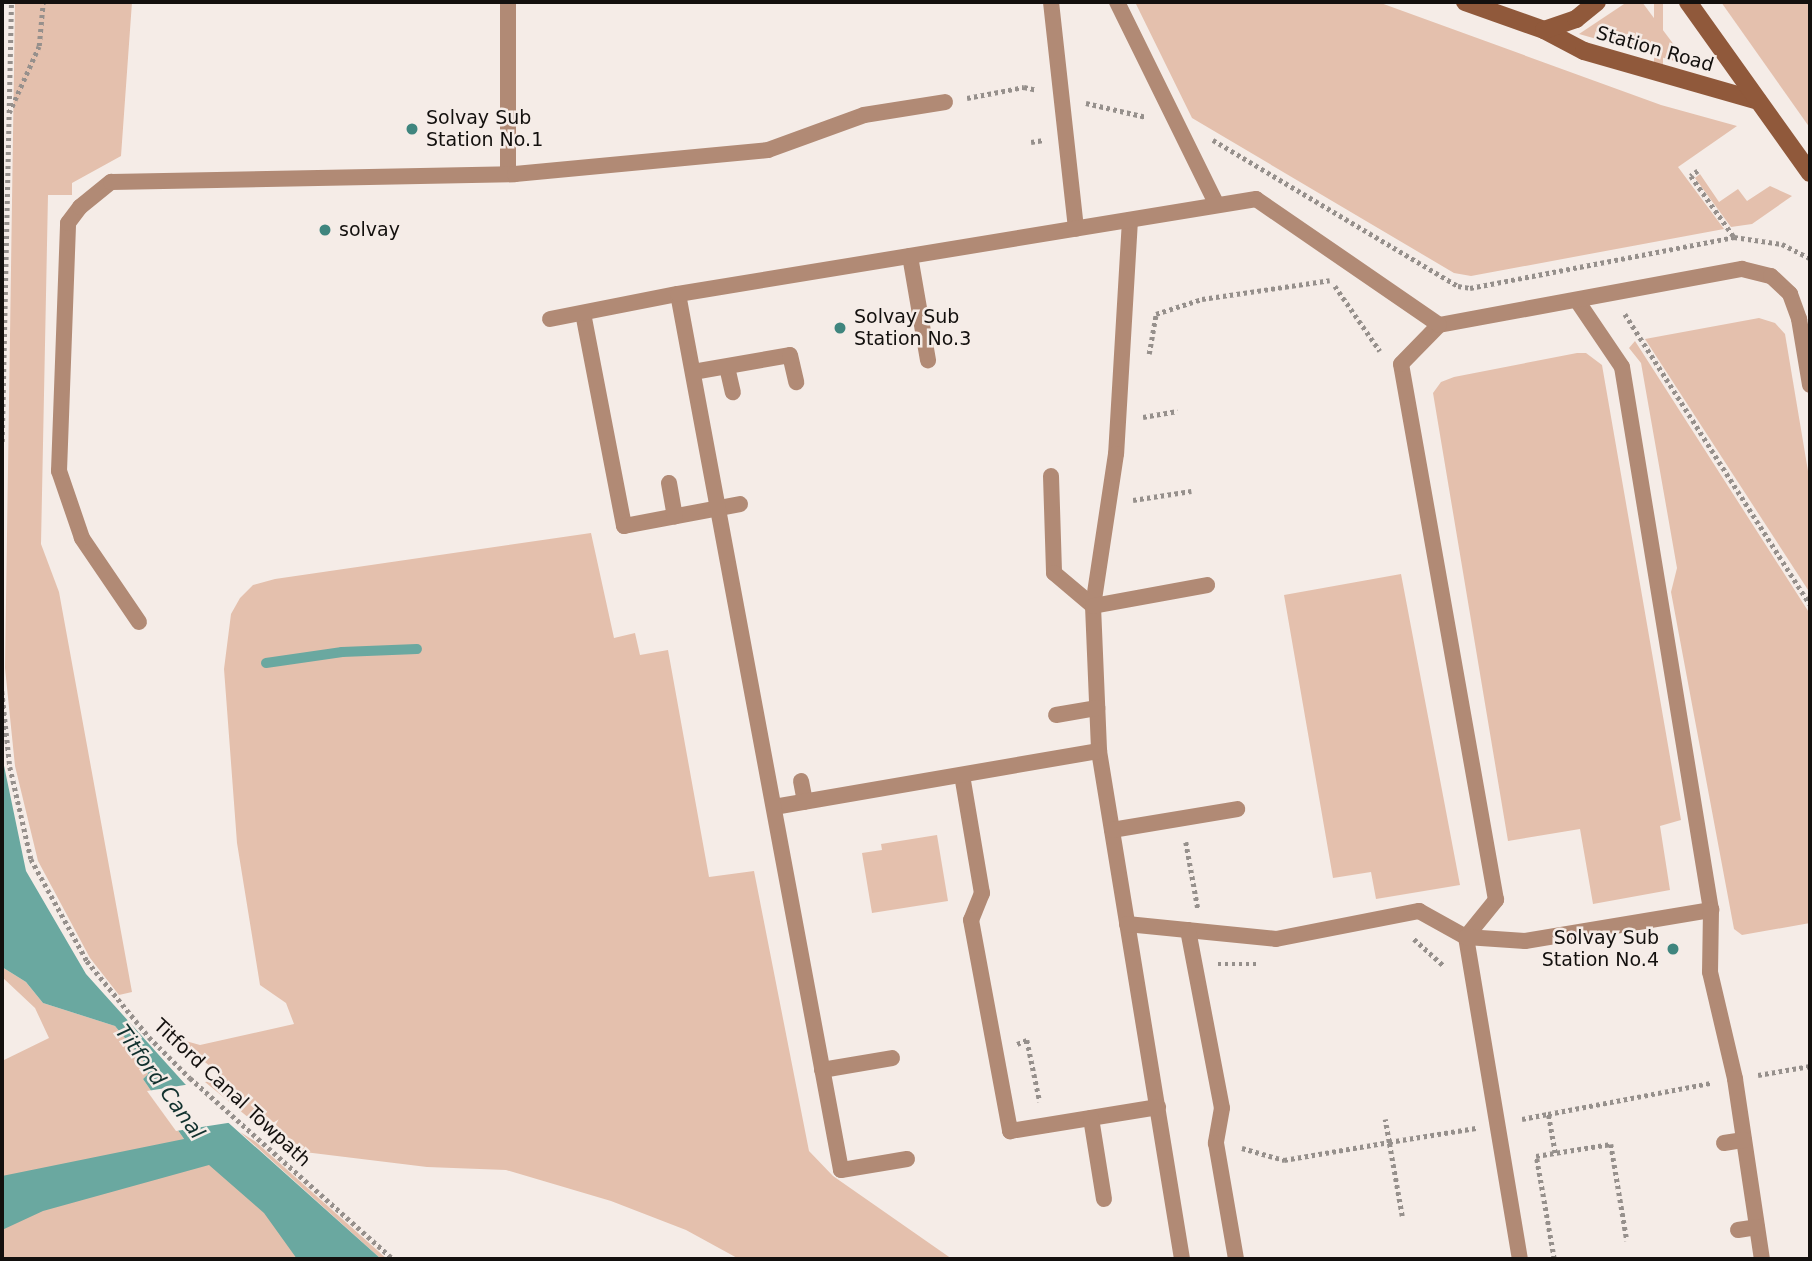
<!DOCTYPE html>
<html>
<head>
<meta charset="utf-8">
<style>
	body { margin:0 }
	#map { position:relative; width:1812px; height:1261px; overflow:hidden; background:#f5ece7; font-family:"DejaVu Sans",sans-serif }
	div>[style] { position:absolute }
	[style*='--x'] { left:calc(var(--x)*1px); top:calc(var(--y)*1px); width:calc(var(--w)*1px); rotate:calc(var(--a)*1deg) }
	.green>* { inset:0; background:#e4c0ad; transform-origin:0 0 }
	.water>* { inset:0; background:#6aa8a0 }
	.pier>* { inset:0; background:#f5ece7 }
	.stream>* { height:10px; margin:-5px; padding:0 5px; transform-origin:5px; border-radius:5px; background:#6aa8a0 }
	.path>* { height:4.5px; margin-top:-2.25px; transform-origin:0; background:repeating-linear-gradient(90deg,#96908c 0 3.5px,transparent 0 7px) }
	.service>* { height:16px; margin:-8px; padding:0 8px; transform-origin:8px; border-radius:8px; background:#b18a75 }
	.secondary>* { height:18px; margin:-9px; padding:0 9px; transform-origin:9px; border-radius:9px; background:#90593b }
	.dots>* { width:19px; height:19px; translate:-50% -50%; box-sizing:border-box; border:4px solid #f5ece7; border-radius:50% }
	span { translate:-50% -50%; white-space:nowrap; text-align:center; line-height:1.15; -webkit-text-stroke:5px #f5ece7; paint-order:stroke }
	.street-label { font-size:19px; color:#13100e }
	.poi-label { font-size:19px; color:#13100e }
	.left { translate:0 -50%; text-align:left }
	.right { translate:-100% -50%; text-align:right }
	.water-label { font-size:21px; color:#11312e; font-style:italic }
	.frame { position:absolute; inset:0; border:4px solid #13100e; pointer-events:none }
</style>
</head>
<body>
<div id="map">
	<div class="green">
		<i style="clip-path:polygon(15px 2px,132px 2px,121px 156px,72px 183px,72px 195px,48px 195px,41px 544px,59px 592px,132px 992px,119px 995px,90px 958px,38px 861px,15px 766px,5px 668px)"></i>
		<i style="clip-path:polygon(1135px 2px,1378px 2px,1661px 105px,1737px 126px,1678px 167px,1724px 229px,1471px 276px,1454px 273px,1192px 118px)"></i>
		<i style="clip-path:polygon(1627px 2px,1642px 2px,1689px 65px,1579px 34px)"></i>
		<i style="left:1654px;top:2px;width:9px;height:66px"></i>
		<i style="clip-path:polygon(1721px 2px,1810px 2px,1810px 128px)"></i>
		<i style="clip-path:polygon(1700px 174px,1719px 202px,1738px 189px,1747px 201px,1770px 186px,1792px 196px,1752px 224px,1731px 227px,1695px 178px)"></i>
		<i style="clip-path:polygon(1759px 318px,1775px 323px,1785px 334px,1810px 483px,1810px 593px,1645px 339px)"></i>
		<i style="clip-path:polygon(1635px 341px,1810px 614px,1810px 923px,1742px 935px,1734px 929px,1671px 592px,1677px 568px,1641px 363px,1629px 348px)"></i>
		<i style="clip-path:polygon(1577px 353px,1586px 353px,1602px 365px,1681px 820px,1660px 826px,1670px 890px,1593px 904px,1580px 829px,1508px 841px,1433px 393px,1441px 382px,1454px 377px)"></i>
		<i style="clip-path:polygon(591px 533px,614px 638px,635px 633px,640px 655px,668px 650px,709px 877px,754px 871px,809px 1151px,833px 1176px,952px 1259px,739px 1259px,686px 1230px,611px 1201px,506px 1170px,427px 1167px,288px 1150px,205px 1082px,226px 1079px,175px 1038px,200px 1045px,294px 1024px,286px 1003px,260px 985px,237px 843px,224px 669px,231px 614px,240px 598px,253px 585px,275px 579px)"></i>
		<i style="clip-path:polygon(1401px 574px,1460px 885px,1376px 899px,1371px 872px,1333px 878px,1284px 595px)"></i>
		<i style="clip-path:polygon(937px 835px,948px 901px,872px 913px,862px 853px,882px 850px,881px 844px)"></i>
		<i style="clip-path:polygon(2px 967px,26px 982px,43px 1003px,115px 1026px,143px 1060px,148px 1074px,143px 1079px,184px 1139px,332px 1259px,2px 1259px,2px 1061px,49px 1038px,35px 1008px,2px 977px)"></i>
		<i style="clip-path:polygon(240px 1132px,256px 1142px,387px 1259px,381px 1259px)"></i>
	</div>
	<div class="water">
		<i style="clip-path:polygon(2px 756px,26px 871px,86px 974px,185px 1084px,381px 1259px,297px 1259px,264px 1213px,209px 1165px,43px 1211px,2px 1230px,2px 1176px,184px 1139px,143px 1079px,148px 1074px,143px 1060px,115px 1026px,43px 1003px,26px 982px,2px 967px)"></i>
	</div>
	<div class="pier">
		<i style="clip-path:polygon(191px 1084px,234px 1122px,176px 1131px,147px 1091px)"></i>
	</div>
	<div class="stream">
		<i style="--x:266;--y:663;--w:77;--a:-8.2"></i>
		<i style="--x:342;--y:652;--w:75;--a:-2.3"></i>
	</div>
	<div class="path">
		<i style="--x:967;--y:98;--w:58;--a:-10.9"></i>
		<i style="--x:1024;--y:87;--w:13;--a:13"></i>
		<i style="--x:1086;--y:103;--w:62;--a:13.1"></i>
		<i style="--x:9;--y:113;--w:73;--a:-65.9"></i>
		<i style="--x:39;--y:46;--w:44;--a:-84.8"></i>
		<i style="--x:1213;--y:140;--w:285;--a:30.8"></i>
		<i style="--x:1458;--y:286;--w:12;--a:9"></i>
		<i style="--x:1470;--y:288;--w:269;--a:-10.9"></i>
		<i style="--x:1734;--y:237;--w:49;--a:8.3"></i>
		<i style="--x:1782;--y:244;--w:31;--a:27"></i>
		<i style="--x:1031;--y:142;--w:13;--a:-9"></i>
		<i style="--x:1698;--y:171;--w:9;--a:144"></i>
		<i style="--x:1691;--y:176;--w:75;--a:54.8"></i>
		<i style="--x:1335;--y:286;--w:79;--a:55.3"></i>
		<i style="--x:1625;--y:314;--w:344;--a:57.5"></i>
		<i style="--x:1149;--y:354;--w:41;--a:-80.1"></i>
		<i style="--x:1156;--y:314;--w:48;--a:-18.1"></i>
		<i style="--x:1202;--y:299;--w:129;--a:-8.4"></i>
		<i style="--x:1143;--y:417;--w:35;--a:-10"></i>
		<i style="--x:2;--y:442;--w:440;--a:-88.8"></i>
		<i style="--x:1133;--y:500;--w:59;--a:-8.8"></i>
		<i style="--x:2;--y:691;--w:76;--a:84"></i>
		<i style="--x:10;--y:767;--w:94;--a:77.1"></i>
		<i style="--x:31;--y:859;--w:116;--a:61.2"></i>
		<i style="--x:87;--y:961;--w:98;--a:50.8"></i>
		<i style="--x:149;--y:1037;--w:58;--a:45"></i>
		<i style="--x:190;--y:1078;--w:272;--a:41.7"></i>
		<i style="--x:1186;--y:842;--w:68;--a:79.8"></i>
		<i style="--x:1414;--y:939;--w:40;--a:42"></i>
		<i style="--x:1218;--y:964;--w:40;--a:0"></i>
		<i style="--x:1017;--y:1044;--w:11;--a:-22"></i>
		<i style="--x:1027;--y:1040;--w:63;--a:78.2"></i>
		<i style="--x:1758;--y:1075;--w:53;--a:-9.8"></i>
		<i style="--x:1522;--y:1119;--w:26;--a:-11"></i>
		<i style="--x:1242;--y:1148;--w:44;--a:15.9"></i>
		<i style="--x:1284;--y:1160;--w:107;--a:-9.7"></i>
		<i style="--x:1389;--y:1142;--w:23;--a:-100"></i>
		<i style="--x:1555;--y:1153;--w:40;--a:-100"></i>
		<i style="--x:1548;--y:1114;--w:166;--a:-10.8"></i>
		<i style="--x:1402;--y:1216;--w:75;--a:-100"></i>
		<i style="--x:1389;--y:1142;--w:88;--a:-9.1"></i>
		<i style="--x:1554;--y:1259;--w:105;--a:-99.9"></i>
		<i style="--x:1536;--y:1156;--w:76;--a:-9.1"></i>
		<i style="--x:1611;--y:1144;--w:98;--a:80.6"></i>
	</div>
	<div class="service">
		<i style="--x:1051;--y:2;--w:228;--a:83.7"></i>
		<i style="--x:1117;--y:2;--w:226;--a:63.8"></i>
		<i style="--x:508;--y:174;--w:172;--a:-90"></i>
		<i style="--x:1130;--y:220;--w:234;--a:93.4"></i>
		<i style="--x:1116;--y:454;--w:154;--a:98.6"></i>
		<i style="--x:1093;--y:606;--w:145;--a:87.6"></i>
		<i style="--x:1099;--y:751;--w:515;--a:80.72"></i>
		<i style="--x:910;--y:256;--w:106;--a:80.2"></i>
		<i style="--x:1578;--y:302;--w:78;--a:55.9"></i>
		<i style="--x:1622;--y:367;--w:550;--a:80.69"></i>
		<i style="--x:583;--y:313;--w:217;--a:79.1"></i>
		<i style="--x:624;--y:526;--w:118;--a:-10.7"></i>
		<i style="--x:550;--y:319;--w:130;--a:-11.1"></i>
		<i style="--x:727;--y:367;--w:26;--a:77"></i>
		<i style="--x:693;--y:372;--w:98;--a:-9.9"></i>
		<i style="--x:790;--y:355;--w:28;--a:77"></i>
		<i style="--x:1051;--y:476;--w:97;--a:88.2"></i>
		<i style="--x:1054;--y:573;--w:51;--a:40.2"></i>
		<i style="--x:1093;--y:606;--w:116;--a:-10.4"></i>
		<i style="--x:669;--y:483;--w:34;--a:80"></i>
		<i style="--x:139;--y:622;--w:102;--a:-124.2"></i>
		<i style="--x:82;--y:538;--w:71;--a:-108.9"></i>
		<i style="--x:59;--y:471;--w:248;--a:-87.9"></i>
		<i style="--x:68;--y:223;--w:20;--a:-53"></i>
		<i style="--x:80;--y:207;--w:40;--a:-39"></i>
		<i style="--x:111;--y:182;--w:404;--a:-1.1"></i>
		<i style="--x:515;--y:174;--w:254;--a:-5.4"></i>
		<i style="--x:768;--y:150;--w:102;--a:-20"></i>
		<i style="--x:864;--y:115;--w:82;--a:-9.1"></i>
		<i style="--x:1056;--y:715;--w:42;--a:-9.7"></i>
		<i style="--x:962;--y:775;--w:120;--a:80.4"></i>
		<i style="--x:982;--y:893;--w:29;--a:112"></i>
		<i style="--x:971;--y:920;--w:215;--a:79.5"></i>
		<i style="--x:1010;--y:1131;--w:150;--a:-9.2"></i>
		<i style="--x:801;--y:781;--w:21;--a:79"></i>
		<i style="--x:774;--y:807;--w:330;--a:-9.8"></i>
		<i style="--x:1112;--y:830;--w:127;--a:-9.5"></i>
		<i style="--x:1127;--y:924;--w:150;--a:5.7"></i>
		<i style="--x:1276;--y:939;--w:146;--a:-11.1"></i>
		<i style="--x:1419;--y:911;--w:54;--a:29"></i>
		<i style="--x:1466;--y:937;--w:326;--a:80.5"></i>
		<i style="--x:1188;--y:930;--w:181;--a:79.2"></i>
		<i style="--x:1222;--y:1108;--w:36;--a:100"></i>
		<i style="--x:1216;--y:1143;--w:118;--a:80.2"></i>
		<i style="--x:1466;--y:937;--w:48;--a:-51"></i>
		<i style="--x:1496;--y:900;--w:544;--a:-100.05"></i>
		<i style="--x:1401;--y:364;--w:54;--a:-45.7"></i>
		<i style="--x:1439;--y:325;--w:308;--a:-10.5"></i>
		<i style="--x:1742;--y:269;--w:30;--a:14"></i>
		<i style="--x:1771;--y:276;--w:26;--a:43"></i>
		<i style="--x:1790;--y:294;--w:27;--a:70"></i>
		<i style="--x:1799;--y:319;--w:67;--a:80.5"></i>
		<i style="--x:1466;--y:937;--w:59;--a:3.9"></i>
		<i style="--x:1525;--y:941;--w:189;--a:-9.5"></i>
		<i style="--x:1711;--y:910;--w:62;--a:90.9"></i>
		<i style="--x:1710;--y:972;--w:110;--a:76.8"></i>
		<i style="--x:1735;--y:1079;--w:182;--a:81.5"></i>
		<i style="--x:822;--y:1070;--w:71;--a:-9.7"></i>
		<i style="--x:1091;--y:1118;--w:82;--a:80.9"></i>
		<i style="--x:1724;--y:1143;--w:20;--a:-9"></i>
		<i style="--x:907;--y:1159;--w:67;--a:170.5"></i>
		<i style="--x:841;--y:1170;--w:891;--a:-100.54"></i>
		<i style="--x:678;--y:294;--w:586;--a:-9.33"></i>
		<i style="--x:1256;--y:199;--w:222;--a:34.5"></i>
		<i style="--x:1738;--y:1230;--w:19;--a:-9"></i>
	</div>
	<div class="secondary">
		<i style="--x:1465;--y:2;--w:84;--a:19.5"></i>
		<i style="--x:1544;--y:30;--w:45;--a:27.7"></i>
		<i style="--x:1584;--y:51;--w:181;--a:16"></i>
		<i style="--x:1688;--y:2;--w:210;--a:54.5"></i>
		<i style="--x:1544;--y:30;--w:34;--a:-19"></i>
		<i style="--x:1576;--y:19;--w:27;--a:-39"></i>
	</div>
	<div class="dots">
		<i style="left:412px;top:129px;background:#3f857e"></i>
		<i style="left:325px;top:230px;background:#3f857e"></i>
		<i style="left:840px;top:328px;background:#3f857e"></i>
		<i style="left:1673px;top:949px;background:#3f857e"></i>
	</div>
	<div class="street-label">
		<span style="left:1655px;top:49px;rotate:16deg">Station Road</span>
		<span style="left:232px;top:1093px;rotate:43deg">Titford Canal Towpath</span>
	</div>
	<div class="poi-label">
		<span class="left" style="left:426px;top:129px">Solvay Sub<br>Station No.1</span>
		<span class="left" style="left:339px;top:230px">solvay</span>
		<span class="left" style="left:854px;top:328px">Solvay Sub<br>Station No.3</span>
		<span class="right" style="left:1659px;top:949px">Solvay Sub<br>Station No.4</span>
	</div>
	<div class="water-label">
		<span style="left:160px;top:1082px;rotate:54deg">Titford Canal</span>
	</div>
	<div class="frame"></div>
</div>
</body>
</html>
